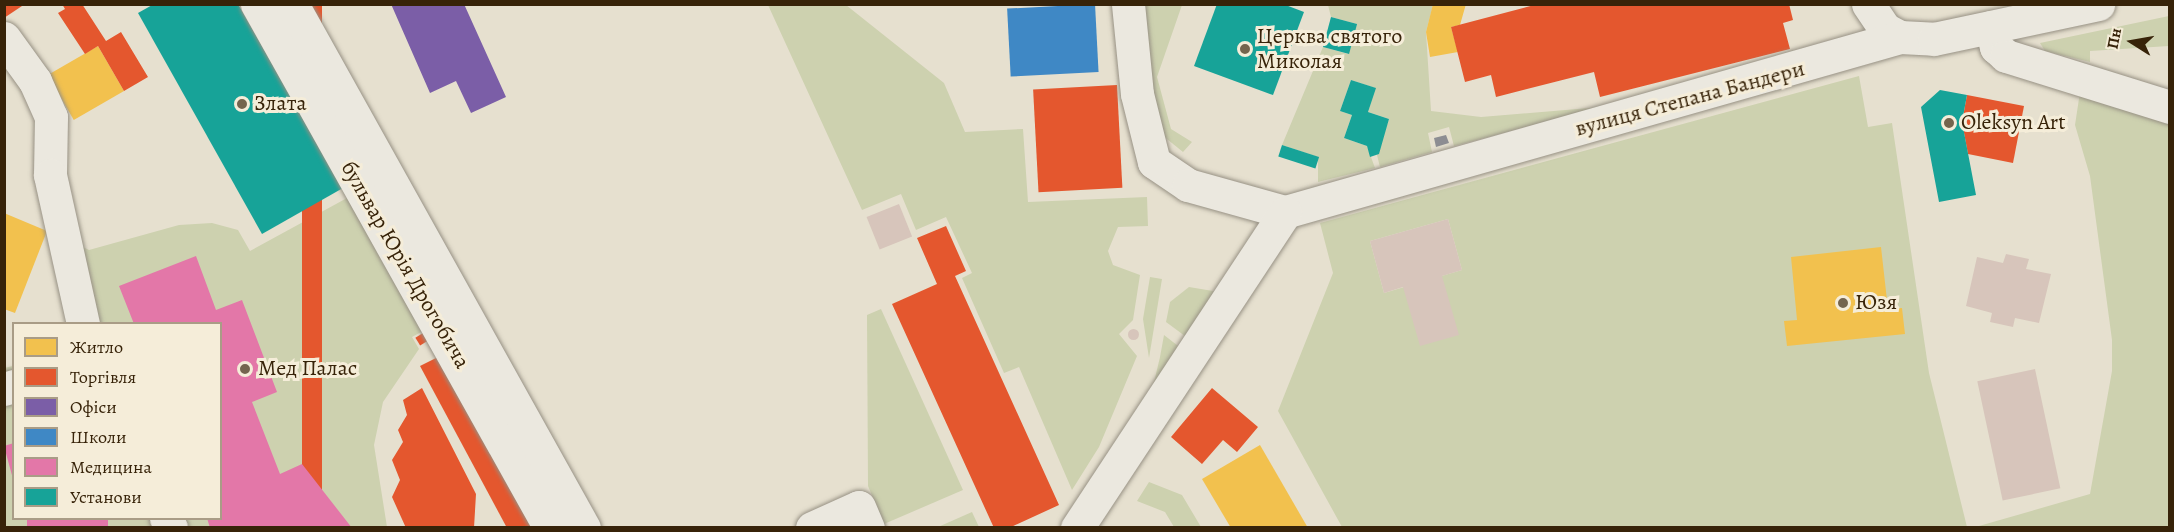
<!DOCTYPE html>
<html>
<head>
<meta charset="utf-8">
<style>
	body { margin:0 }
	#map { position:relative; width:2174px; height:532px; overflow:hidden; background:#e6e0cf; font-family:Alegreya,serif }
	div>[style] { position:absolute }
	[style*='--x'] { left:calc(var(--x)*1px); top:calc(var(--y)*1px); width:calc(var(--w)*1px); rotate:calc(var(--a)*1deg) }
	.green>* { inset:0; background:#cdd1af }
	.homes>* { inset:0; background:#f2c14e; transform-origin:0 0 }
	.shops>* { inset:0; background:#e4572e; transform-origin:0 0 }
	.offices>* { inset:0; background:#7b5ea7 }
	.schools>* { inset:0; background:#3f88c5; transform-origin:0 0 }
	.health>* { inset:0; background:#e377a8; transform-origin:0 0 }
	.public>* { inset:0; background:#17a398; transform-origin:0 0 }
	.industry>* { inset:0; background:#8d8d92 }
	.building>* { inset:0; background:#d7c5bb; transform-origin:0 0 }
	.round { border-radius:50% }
	.roads { filter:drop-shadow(0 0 2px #979184) drop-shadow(0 0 2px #979184) }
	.minor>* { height:33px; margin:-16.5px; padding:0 16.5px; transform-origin:16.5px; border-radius:16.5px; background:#ebe8df }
	.dots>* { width:16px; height:16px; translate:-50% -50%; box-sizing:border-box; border:3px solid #f5edd9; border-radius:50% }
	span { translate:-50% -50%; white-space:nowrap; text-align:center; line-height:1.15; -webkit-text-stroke:6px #f5edd9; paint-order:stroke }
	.poi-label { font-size:22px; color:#372309 }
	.left { translate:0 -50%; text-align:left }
	.street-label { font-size:22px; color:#372309 }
	.frame { position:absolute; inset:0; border:6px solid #372309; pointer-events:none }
	.legend { position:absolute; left:12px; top:322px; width:210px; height:198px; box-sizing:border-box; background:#f5edd9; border:2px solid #a99c86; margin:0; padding:8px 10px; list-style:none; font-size:18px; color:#372309 }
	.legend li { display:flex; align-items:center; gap:12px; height:30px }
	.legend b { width:30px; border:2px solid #a99c86 }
	.north { position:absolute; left:2102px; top:12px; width:60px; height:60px; -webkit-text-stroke:4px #f5edd9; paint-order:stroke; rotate:281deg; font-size:16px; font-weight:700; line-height:24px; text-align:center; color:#372309 }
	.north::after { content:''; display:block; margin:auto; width:21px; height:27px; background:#372309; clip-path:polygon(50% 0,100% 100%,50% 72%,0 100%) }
</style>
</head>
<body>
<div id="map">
	<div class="green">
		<i style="clip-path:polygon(768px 5px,846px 5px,944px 83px,965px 132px,1023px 129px,1028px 202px,1147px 197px,1148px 226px,1118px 227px,1108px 251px,1113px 265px,1140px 275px,1133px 320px,1119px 334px,1137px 356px,1099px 447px,1072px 490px,1019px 367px,1004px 373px,962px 278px,972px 273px,946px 217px,916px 230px,901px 194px,862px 210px)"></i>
		<i style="clip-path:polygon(1143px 5px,1182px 5px,1157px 77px,1171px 129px,1192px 142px,1183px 152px,1162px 135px,1155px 114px)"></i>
		<i style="clip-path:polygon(1328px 5px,1433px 5px,1426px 32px,1431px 111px,1481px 117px,1601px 107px,1454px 146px,1449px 127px,1428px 133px,1432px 152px,1380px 167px,1377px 155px,1389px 119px,1368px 112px,1375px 88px,1351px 80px,1340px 111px,1352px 115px,1344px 138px,1367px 146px,1375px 168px,1318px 182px,1318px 157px,1282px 145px,1323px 47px,1348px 54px,1357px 24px,1331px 17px)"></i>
		<i style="clip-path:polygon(2169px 16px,2169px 46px,2090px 51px,2090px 62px,2045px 51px,2040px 43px)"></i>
		<i style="clip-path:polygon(evenodd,1859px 76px,1868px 127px,1892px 123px,1929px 373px,1967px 527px,1342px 527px,1278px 411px,1333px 273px,1320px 223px,1859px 76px,1448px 219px,1462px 270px,1384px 293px,1370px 241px,1448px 219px)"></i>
		<i style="clip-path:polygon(2080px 92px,2169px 124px,2169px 527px,1972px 528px,2090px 494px,2112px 371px,2112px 340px,2090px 176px,2075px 125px)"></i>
		<i style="clip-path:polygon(358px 192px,423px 331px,412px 337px,419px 349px,383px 402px,374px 445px,387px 527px,5px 527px,4px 368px,13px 366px,14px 518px,220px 518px,220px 324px,65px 323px,74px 311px,79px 245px,89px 250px,179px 225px,212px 223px,238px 230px,250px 251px)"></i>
		<i style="clip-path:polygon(1150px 277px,1162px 279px,1149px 358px,1143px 319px)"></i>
		<i style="clip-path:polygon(1189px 287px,1219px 292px,1189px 339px,1166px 322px,1170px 302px)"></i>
		<i style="clip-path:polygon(881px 309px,963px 490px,884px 524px,868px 486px,867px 315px)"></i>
		<i style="clip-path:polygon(1164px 335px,1182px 349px,1151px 395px,1160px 357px)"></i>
		<i style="clip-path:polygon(1149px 482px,1182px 495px,1201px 527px,1174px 527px,1165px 512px,1137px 501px)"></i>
		<i style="clip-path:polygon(972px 512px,979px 527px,938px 527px)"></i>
	</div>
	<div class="homes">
		<i style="clip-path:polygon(1433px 4px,1466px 4px,1460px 25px,1451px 27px,1458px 52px,1430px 57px,1426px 32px)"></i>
		<i style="left:98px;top:46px;width:52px;height:58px;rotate:60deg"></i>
		<i style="clip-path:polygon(4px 213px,47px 231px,15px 313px,4px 309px)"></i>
		<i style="clip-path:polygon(1881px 247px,1888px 309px,1902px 308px,1905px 334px,1787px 346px,1784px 321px,1797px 320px,1791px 257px)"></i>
		<i style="clip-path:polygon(1260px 445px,1308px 528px,1231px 528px,1202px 479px)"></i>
	</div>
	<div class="shops">
		<i style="clip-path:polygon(4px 4px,25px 4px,4px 18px)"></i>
		<i style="clip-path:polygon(62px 4px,82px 4px,106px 41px,121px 32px,148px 77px,124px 91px,98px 46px,85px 54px,58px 13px,65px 9px)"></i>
		<i style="left:302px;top:4px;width:20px;height:598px"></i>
		<i style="clip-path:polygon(1538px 4px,1789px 4px,1793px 20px,1783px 23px,1790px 49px,1600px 97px,1594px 72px,1496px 97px,1491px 75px,1465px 82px,1451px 27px)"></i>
		<i style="left:1117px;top:85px;width:103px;height:84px;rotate:87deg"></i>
		<i style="clip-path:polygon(1967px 95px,2024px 106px,2013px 163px,1968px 154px,1962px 122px)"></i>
		<i style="clip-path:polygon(946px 226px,966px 271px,955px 276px,1059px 505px,1009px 528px,994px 528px,892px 304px,937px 284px,917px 238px)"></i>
		<i style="left:423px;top:333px;width:9px;height:9px;rotate:58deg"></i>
		<i style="clip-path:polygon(442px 355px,538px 528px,507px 528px,420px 366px)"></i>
		<i style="clip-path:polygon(422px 388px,476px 494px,474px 528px,406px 528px,392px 497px,400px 480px,392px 460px,403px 442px,398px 430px,407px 415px,403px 400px)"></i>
		<i style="clip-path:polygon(1212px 388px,1258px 427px,1237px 452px,1223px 440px,1202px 464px,1171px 437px)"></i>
	</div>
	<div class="offices">
		<i style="clip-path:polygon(391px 4px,464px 4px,506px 97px,471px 113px,456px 81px,430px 93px)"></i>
	</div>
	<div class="schools">
		<i style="left:1095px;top:4px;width:68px;height:88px;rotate:87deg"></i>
	</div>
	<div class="health">
		<i style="clip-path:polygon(196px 256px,216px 310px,242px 300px,277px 392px,252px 402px,280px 474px,302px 464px,352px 528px,210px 528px,207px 518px,220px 518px,220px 324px,134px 324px,119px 286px)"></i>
		<i style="clip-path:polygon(14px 443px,14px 479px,13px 479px,4px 446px)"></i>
		<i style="left:27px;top:518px;width:81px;height:10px"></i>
	</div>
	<div class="public">
		<i style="clip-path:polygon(154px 4px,238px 4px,343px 188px,262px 234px,138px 13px)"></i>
		<i style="clip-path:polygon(1217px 4px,1283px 4px,1304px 12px,1273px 95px,1194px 66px)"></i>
		<i style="left:1331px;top:17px;width:27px;height:31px;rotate:15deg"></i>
		<i style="clip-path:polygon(1351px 80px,1376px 88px,1368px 112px,1389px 119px,1379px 154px,1370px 157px,1367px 146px,1344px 138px,1352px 115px,1340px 111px)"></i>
		<i style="clip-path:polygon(1940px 90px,1967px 95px,1962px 122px,1976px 195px,1939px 202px,1921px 107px)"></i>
		<i style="left:1282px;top:145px;width:39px;height:12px;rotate:18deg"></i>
	</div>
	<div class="industry">
		<i style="clip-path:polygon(1446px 135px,1449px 143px,1436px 147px,1434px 138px)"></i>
	</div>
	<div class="building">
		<i style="left:899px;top:204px;width:35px;height:35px;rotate:68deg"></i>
		<i style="clip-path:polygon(1448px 219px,1462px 270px,1442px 276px,1459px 335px,1420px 346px,1403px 287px,1384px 293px,1370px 241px)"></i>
		<i style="clip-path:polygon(2006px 254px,2029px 259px,2026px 269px,2051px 274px,2039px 323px,2015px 318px,2013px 327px,1990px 322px,1992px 313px,1966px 306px,1977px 257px,2003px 263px)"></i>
		<i class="round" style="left:1127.5px;top:328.5px;width:11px;height:11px"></i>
		<i style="left:2035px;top:369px;width:122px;height:59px;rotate:78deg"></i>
	</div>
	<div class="roads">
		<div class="minor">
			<i style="--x:257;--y:4;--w:600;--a:60.79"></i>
			<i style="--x:292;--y:4;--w:600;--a:60.87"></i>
			<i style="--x:1128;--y:4;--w:90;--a:84.3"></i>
			<i style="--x:1137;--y:94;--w:70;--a:76"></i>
			<i style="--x:1154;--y:162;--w:41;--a:34.1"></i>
			<i style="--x:1188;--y:185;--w:101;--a:15.6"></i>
			<i style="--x:1868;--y:4;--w:30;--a:56"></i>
			<i style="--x:1885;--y:29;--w:17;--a:28"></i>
			<i style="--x:1991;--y:27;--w:21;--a:76"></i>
			<i style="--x:1996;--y:47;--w:13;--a:42"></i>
			<i style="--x:2006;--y:56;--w:172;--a:17.3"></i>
			<i style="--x:4;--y:38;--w:53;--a:54.2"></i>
			<i style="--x:35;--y:81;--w:39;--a:66"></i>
			<i style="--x:51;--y:117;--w:58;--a:91"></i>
			<i style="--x:50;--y:175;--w:153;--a:77.5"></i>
			<i style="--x:1285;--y:212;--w:639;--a:-15.88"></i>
			<i style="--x:1900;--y:37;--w:34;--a:3"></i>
			<i style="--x:1934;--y:39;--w:168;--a:-12"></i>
			<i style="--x:4;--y:389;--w:10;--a:-17"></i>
			<i style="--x:166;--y:518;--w:11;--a:63"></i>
			<i style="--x:812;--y:528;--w:51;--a:-24.1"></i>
			<i style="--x:859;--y:507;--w:23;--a:67"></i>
			<i style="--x:1077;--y:528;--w:378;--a:-56.6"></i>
		</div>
	</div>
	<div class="dots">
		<i style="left:1245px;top:49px;background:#74654e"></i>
		<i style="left:242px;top:104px;background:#74654e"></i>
		<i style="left:1949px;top:123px;background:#74654e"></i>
		<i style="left:1843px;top:303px;background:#74654e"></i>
		<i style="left:245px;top:369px;background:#74654e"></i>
	</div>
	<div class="poi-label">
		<span class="left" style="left:1257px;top:49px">Церква святого<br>Миколая</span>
		<span class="left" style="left:254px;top:104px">Злата</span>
		<span class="left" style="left:1961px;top:123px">Oleksyn Art</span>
		<span class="left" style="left:1855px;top:303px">Юзя</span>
		<span class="left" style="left:258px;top:369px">Мед Палас</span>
	</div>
	<div class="street-label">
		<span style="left:1690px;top:99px;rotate:-15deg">вулиця Степана Бандери</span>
		<span style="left:405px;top:265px;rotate:60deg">бульвар Юрія Дрогобича</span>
	</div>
	<div class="frame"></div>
	<ul class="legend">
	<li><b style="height:16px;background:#f2c14e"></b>Житло</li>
	<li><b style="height:16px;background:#e4572e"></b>Торгівля</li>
	<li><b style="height:16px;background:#7b5ea7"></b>Офіси</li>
	<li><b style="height:16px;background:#3f88c5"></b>Школи</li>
	<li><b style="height:16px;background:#e377a8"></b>Медицина</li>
	<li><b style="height:16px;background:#17a398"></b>Установи</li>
	</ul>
	<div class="north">Пн</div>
</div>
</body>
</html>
